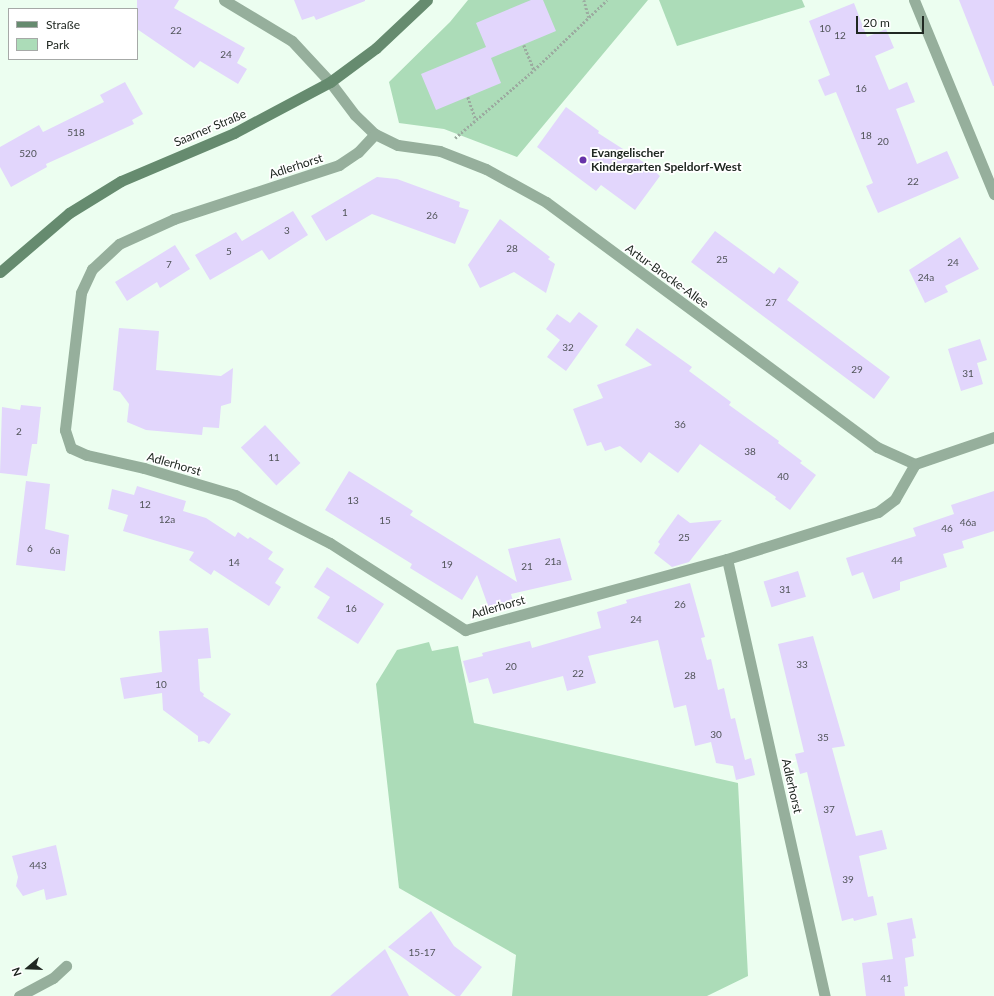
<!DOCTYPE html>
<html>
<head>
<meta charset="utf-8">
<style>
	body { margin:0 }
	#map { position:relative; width:994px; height:996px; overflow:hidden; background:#ecfef0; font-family:Lato,sans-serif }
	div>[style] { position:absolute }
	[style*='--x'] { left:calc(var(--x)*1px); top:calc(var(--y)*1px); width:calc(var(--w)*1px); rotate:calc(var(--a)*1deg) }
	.green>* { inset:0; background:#acdcb8 }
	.building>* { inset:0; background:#e2d6fc; transform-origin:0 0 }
	.path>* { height:2.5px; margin-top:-1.25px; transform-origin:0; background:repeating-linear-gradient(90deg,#9caba0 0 2px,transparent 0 4px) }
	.service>* { height:11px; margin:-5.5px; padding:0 5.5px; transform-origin:5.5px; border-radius:5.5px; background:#96af9c }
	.minor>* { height:11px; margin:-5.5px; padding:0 5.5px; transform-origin:5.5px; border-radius:5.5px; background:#96af9c }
	.secondary>* { height:11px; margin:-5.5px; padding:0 5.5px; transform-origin:5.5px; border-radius:5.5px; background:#668b6f }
	.dots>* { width:11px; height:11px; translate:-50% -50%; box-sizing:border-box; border:2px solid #fff; border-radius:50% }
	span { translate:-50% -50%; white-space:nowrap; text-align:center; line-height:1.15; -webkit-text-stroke:3.5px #fff; paint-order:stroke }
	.number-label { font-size:10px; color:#505458 }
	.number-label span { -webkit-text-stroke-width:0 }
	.street-label { font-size:12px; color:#202822 }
	.poi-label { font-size:12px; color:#202822; font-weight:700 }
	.left { translate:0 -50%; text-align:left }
	.legend { position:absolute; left:8px; top:8px; width:130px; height:52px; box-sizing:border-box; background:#fff; border:1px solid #a6a9a7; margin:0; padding:5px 7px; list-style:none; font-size:12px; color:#202822 }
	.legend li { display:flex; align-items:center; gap:8px; height:20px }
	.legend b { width:20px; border:1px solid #a6a9a7 }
	.north { position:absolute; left:8px; top:948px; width:40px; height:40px; -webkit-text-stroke:3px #fff; paint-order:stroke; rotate:251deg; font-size:11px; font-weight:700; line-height:16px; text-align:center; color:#202822 }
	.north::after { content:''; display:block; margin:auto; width:14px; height:18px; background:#202822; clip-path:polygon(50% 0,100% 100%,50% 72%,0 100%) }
	.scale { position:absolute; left:856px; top:16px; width:68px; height:18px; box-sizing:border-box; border:2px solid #202822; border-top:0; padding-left:5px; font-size:12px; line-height:14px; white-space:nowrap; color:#202822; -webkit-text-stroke:3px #fff; paint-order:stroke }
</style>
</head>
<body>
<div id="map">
	<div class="green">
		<i style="clip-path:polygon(468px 0,648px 0,517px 157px,444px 129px,399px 123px,389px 82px,450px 22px)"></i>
		<i style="clip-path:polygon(659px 0,802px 0,805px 7px,677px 46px)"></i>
		<i style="clip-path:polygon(429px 642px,432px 651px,458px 646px,474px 723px,738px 783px,748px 976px,707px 996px,512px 996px,516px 955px,399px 888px,376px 684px,397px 650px)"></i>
	</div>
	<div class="building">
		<i style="clip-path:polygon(137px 0,179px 0,174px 8px,245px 48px,237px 63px,247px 69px,238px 84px,200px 61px,194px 68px,137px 29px)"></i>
		<i style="clip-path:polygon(294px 0,365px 0,365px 1px,316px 20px,314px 16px,302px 20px)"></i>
		<i style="clip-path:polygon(531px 0,543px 0,556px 31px,491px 58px,501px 83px,436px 110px,421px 74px,486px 47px,476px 23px)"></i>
		<i style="clip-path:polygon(959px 0,994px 0,994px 86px,993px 86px)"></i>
		<i style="clip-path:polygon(854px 3px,867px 37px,886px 29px,894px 48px,875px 56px,889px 90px,907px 82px,915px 102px,896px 109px,917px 164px,947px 151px,959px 178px,878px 213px,866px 186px,873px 183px,836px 92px,825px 96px,818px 80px,830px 75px,809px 21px)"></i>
		<i style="clip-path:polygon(125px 82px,143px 114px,132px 120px,134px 124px,46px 164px,47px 167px,11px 187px,0 167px,0 147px,39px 125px,43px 132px,104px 102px,100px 95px)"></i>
		<i style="clip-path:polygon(566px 107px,599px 131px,598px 133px,648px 165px,660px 176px,635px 210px,601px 185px,596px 191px,537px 147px)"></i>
		<i style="clip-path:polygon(377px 177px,397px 179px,460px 202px,459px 207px,469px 210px,455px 244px,372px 214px,326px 241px,311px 216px)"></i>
		<i style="clip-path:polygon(293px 211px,308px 235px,269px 260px,262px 250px,210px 280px,195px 255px,236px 232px,242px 241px)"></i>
		<i style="clip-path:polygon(500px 219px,550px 257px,548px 259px,555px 264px,546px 293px,514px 272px,480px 288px,468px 265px)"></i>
		<i style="clip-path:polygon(715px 231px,774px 274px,779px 267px,799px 282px,787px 300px,890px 377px,874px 399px,691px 262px)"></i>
		<i style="clip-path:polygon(960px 237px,979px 269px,945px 286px,948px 292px,925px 303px,909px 270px)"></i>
		<i style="clip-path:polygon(175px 245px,190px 269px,160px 288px,157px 282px,127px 301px,115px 282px)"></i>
		<i style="clip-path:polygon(579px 312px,598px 326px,566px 371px,547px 357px,560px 340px,546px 329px,557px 314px,570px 323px)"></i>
		<i style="clip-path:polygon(119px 328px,159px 331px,156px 370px,221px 376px,233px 368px,231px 403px,221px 406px,219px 428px,203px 427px,202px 435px,146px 430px,127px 422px,129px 404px,120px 392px,113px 390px)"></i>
		<i style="clip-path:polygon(637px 328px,692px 367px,689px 371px,731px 402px,729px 405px,779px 441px,778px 443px,802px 461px,800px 463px,816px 475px,790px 510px,775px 499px,776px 497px,700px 444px,678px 473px,649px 452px,641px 463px,620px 446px,605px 451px,601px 442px,587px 446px,573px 409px,603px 398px,597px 385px,652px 365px,625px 345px)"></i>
		<i style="clip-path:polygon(980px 339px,987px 360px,977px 363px,983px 384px,961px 391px,948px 349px)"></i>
		<i style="clip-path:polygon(21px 405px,41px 407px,37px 444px,32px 444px,27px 476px,0 473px,2px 407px,20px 410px)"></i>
		<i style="left:265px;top:425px;width:52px;height:33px;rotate:47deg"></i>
		<i style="clip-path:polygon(349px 471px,413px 511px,410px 515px,517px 582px,508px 549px,560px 538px,572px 580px,511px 594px,515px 608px,491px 614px,477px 575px,462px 600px,410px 568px,412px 564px,325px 510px)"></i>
		<i style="clip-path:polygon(26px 481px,50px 484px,45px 529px,69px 535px,65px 571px,16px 565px)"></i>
		<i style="clip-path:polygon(137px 486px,186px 501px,183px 511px,206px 518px,235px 537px,238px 532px,248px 539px,250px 537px,273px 552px,268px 559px,284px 569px,275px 583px,281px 587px,269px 606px,214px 570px,211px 575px,189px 560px,194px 552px,123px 531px,128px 515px,108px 509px,112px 489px,134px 495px)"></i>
		<i style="clip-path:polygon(994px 491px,994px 531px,962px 541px,964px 548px,943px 554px,947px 567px,900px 582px,900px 590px,873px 599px,863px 572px,852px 576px,846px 558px,916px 536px,913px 528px,954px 514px,951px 505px)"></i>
		<i style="clip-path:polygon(678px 514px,690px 523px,722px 520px,689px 562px,672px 567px,654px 553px,660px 544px,658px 542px)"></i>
		<i style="clip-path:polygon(327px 567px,384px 604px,358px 644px,317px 618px,330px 597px,314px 587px)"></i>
		<i style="left:798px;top:571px;width:27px;height:36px;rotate:73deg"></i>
		<i style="clip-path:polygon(690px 583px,705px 637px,701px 638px,707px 660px,711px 659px,718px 690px,724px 688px,731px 719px,735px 718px,745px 760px,751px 758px,755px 775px,736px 780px,733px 766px,716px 763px,711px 742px,695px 746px,686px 705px,674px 708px,658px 640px,588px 656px,596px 683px,567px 691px,563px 676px,493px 694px,488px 678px,469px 683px,463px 661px,483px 656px,482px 653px,530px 641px,532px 648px,601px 628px,597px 612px,627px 603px,626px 600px)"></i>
		<i style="clip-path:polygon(208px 628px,211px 658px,198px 659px,200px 691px,204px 694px,203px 696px,231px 714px,209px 744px,204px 741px,198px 742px,198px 736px,163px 710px,162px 693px,124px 699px,120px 678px,162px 672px,159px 631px)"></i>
		<i style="clip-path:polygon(813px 636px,845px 746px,832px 748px,856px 836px,882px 830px,887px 849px,859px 856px,868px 897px,873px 896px,877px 915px,854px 921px,853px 918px,842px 921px,807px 772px,800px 774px,795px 754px,804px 752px,778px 644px)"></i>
		<i style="clip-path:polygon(56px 845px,67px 895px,46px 900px,44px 889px,23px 896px,16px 886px,18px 877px,12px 856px)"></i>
		<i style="clip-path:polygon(431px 911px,454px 946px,482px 967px,460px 996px,456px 996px,388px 947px)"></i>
		<i style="clip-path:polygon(912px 918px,916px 938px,912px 939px,914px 956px,905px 958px,908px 986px,904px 987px,905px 996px,866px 996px,862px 963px,893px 959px,887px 923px)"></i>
		<i style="clip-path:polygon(385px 949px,409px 996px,330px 996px)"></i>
	</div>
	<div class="path">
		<i style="--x:584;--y:0;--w:18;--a:74"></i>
		<i style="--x:524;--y:45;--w:27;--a:68"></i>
		<i style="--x:468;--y:97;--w:24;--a:71"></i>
		<i style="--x:455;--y:138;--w:104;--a:-40.7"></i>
		<i style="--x:534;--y:70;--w:101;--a:-43.8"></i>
	</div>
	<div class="service">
		<i style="--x:19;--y:996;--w:38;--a:-28"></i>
		<i style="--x:53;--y:978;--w:18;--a:-43"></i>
	</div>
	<div class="minor">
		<i style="--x:224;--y:0;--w:79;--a:31.1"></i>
		<i style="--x:292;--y:41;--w:56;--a:47.2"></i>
		<i style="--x:330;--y:82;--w:41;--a:52.9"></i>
		<i style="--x:355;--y:115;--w:28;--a:44"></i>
		<i style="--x:375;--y:134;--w:25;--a:26"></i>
		<i style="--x:398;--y:145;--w:42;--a:8.1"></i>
		<i style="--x:440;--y:151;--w:49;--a:21.4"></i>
		<i style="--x:486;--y:169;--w:68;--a:28.8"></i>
		<i style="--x:546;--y:202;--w:412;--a:36.5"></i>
		<i style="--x:877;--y:447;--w:42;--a:24.1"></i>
		<i style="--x:915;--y:464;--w:83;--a:-18.9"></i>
		<i style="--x:914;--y:0;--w:210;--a:67.6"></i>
		<i style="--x:375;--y:134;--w:25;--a:133"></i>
		<i style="--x:358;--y:152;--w:23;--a:146"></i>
		<i style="--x:339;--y:165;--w:174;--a:161.9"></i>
		<i style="--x:174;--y:219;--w:60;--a:155.6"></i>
		<i style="--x:119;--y:244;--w:37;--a:137"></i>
		<i style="--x:92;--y:269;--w:26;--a:115"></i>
		<i style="--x:81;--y:293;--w:138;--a:96.7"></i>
		<i style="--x:65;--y:430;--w:19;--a:72"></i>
		<i style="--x:71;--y:448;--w:17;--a:24"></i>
		<i style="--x:87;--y:455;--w:58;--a:12.8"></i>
		<i style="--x:144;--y:468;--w:95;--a:16.5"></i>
		<i style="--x:235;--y:495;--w:106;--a:26.8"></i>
		<i style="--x:330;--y:543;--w:161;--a:32.8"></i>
		<i style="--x:465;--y:630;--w:271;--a:-15.2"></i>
		<i style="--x:727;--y:559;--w:158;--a:-17.3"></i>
		<i style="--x:878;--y:512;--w:21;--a:-37"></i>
		<i style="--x:895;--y:499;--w:40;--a:-60.3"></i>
		<i style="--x:727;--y:559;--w:448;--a:77.4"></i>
	</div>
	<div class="secondary">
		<i style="--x:0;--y:272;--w:91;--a:-40.5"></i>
		<i style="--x:69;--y:213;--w:61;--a:-31.6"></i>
		<i style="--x:121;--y:181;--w:123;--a:-23"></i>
		<i style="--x:234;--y:133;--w:109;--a:-28"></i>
		<i style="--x:330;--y:82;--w:57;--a:-36.5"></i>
		<i style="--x:376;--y:48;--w:70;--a:-43.3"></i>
	</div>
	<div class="dots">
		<i style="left:583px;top:160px;background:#6732a9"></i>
	</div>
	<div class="number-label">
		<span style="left:825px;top:29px">10</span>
		<span style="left:176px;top:31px">22</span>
		<span style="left:840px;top:36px">12</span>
		<span style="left:226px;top:55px">24</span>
		<span style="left:861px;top:89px">16</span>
		<span style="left:76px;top:133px">518</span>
		<span style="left:866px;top:136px">18</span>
		<span style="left:883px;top:142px">20</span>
		<span style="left:28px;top:154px">520</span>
		<span style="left:913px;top:182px">22</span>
		<span style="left:345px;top:213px">1</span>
		<span style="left:432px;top:216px">26</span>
		<span style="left:287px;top:231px">3</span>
		<span style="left:512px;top:249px">28</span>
		<span style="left:229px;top:252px">5</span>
		<span style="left:722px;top:260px">25</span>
		<span style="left:953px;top:263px">24</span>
		<span style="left:169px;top:265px">7</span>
		<span style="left:926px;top:278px">24a</span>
		<span style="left:771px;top:303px">27</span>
		<span style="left:568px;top:348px">32</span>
		<span style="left:857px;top:370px">29</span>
		<span style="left:968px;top:374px">31</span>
		<span style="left:680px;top:425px">36</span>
		<span style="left:19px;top:432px">2</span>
		<span style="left:750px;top:452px">38</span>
		<span style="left:274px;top:458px">11</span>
		<span style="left:783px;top:477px">40</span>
		<span style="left:353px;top:501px">13</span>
		<span style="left:145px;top:505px">12</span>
		<span style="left:167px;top:520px">12a</span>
		<span style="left:385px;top:521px">15</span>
		<span style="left:968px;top:523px">46a</span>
		<span style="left:947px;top:529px">46</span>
		<span style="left:684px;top:538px">25</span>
		<span style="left:30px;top:549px">6</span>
		<span style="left:55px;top:551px">6a</span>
		<span style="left:897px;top:561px">44</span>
		<span style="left:553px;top:562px">21a</span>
		<span style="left:234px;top:563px">14</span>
		<span style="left:447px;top:565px">19</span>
		<span style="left:527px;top:567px">21</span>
		<span style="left:785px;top:590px">31</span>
		<span style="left:680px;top:605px">26</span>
		<span style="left:351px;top:609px">16</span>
		<span style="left:636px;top:620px">24</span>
		<span style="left:802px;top:665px">33</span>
		<span style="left:511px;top:667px">20</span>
		<span style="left:578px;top:674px">22</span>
		<span style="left:690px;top:676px">28</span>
		<span style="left:161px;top:685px">10</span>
		<span style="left:716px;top:735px">30</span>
		<span style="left:823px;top:738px">35</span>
		<span style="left:829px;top:810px">37</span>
		<span style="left:38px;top:866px">443</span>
		<span style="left:848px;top:880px">39</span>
		<span style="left:422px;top:953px">15-17</span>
		<span style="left:886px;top:979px">41</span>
	</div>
	<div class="street-label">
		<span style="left:210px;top:128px;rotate:-23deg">Saarner Straße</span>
		<span style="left:296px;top:166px;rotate:-18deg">Adlerhorst</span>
		<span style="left:667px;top:276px;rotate:36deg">Artur-Brocke-Allee</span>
		<span style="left:174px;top:464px;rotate:16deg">Adlerhorst</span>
		<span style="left:498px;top:607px;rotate:-16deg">Adlerhorst</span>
		<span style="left:792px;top:786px;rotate:77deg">Adlerhorst</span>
	</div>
	<div class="poi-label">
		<span class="left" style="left:591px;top:160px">Evangelischer<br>Kindergarten Speldorf-West</span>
	</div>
	<ul class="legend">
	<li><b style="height:5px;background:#668b6f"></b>Straße</li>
	<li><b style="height:11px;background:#acdcb8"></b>Park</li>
	</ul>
	<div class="north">N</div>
	<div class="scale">20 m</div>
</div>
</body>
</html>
